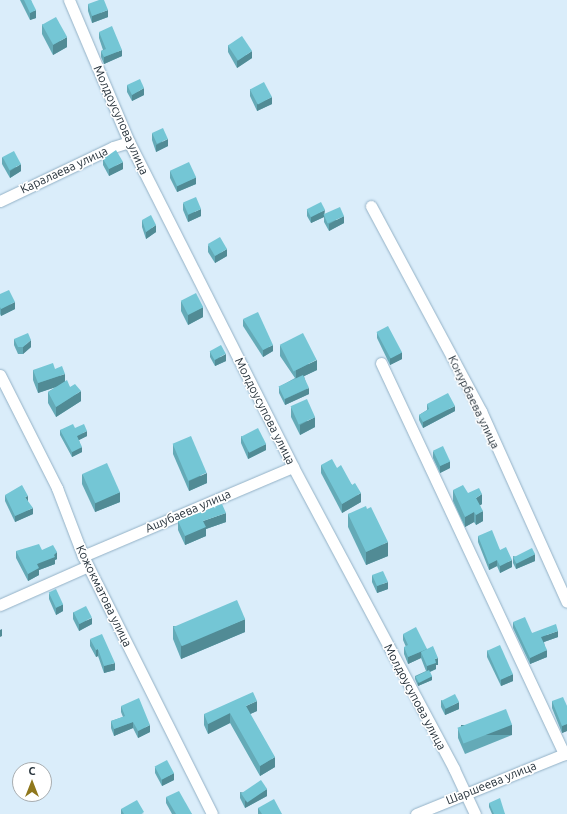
<!DOCTYPE html>
<html>
<head>
<meta charset="utf-8">
<style>
	body { margin:0 }
	#map { position:relative; width:567px; height:814px; overflow:hidden; background:#daedfa; font-family:Ubuntu,sans-serif }
	div>[style] { position:absolute }
	[style*='--x'] { left:calc(var(--x)*1px); top:calc(var(--y)*1px); width:calc(var(--w)*1px); rotate:calc(var(--a)*1deg) }
	.roads { filter:drop-shadow(0 0 1px #93b1c6) drop-shadow(0 0 1px #93b1c6) }
	.minor>* { height:11px; margin:-5.5px; padding:0 5.5px; transform-origin:5.5px; border-radius:5.5px; background:#fff }
	.wall>* { inset:0; background:#64aab7 }
	.shaded-wall>* { inset:0; background:#518b95; transform-origin:0 0 }
	.building>* { inset:0; background:#74c6d5; transform-origin:0 0 }
	span { translate:-50% -50%; white-space:nowrap; text-align:center; line-height:1.15; -webkit-text-stroke:3px #fff; paint-order:stroke }
	.street-label { font-size:12px; color:#25313a }
	.north { position:absolute; left:12px; top:762px; width:40px; height:40px; box-sizing:border-box; background:#fff; border:1px solid #a8adb0; border-radius:50%; rotate:0deg; font-size:11px; font-weight:700; line-height:16px; text-align:center; color:#25313a }
	.north::after { content:''; display:block; margin:auto; width:14px; height:18px; background:#8f771c; clip-path:polygon(50% 0,100% 100%,50% 72%,0 100%) }
</style>
</head>
<body>
<div id="map">
	<div class="roads">
		<div class="minor">
			<i style="--x:69;--y:0;--w:154;--a:67.1"></i>
			<i style="--x:129;--y:142;--w:364;--a:63.2"></i>
			<i style="--x:293;--y:467;--w:342;--a:61.9"></i>
			<i style="--x:454;--y:769;--w:50;--a:65"></i>
			<i style="--x:0;--y:201;--w:125;--a:-25.5"></i>
			<i style="--x:113;--y:147;--w:17;--a:-17"></i>
			<i style="--x:371;--y:206;--w:233;--a:61.8"></i>
			<i style="--x:481;--y:411;--w:209;--a:65.8"></i>
			<i style="--x:381;--y:363;--w:432;--a:64.9"></i>
			<i style="--x:0;--y:375;--w:127;--a:63.2"></i>
			<i style="--x:57;--y:488;--w:73;--a:69.1"></i>
			<i style="--x:83;--y:556;--w:288;--a:63.4"></i>
			<i style="--x:83;--y:556;--w:228;--a:-23"></i>
			<i style="--x:0;--y:605;--w:96;--a:-23.9"></i>
			<i style="--x:416;--y:814;--w:163;--a:-22"></i>
		</div>
	</div>
	<div class="wall">
		<i style="clip-path:polygon(20px 0,31px 0,36px 18px,30px 20px)"></i>
		<i style="clip-path:polygon(88px 4px,108px 17px,92px 23px,88px 11px)"></i>
		<i style="clip-path:polygon(42px 24px,67px 47px,53px 55px,42px 34px)"></i>
		<i style="clip-path:polygon(99px 32px,122px 56px,104px 64px,101px 57px,101px 51px,103px 50px,99px 38px)"></i>
		<i style="clip-path:polygon(228px 45px,252px 58px,237px 68px,228px 52px)"></i>
		<i style="clip-path:polygon(127px 85px,144px 95px,132px 101px,127px 92px)"></i>
		<i style="clip-path:polygon(250px 89px,272px 104px,257px 111px,250px 96px)"></i>
		<i style="clip-path:polygon(152px 133px,168px 146px,156px 152px,152px 140px)"></i>
		<i style="clip-path:polygon(2px 157px,21px 171px,10px 178px,2px 164px)"></i>
		<i style="clip-path:polygon(103px 159px,123px 169px,109px 176px,103px 165px)"></i>
		<i style="clip-path:polygon(170px 171px,196px 184px,177px 192px,170px 178px)"></i>
		<i style="clip-path:polygon(183px 203px,201px 216px,188px 222px,183px 210px)"></i>
		<i style="clip-path:polygon(307px 209px,325px 215px,344px 223px,329px 231px,324px 222px,324px 217px,311px 223px,307px 216px)"></i>
		<i style="clip-path:polygon(142px 220px,156px 232px,146px 239px,142px 227px)"></i>
		<i style="clip-path:polygon(208px 245px,227px 256px,215px 263px,208px 252px)"></i>
		<i style="clip-path:polygon(0 294px,15px 309px,1px 316px,0 314px)"></i>
		<i style="clip-path:polygon(181px 301px,203px 317px,188px 325px,181px 311px)"></i>
		<i style="clip-path:polygon(243px 319px,273px 351px,263px 357px,243px 326px)"></i>
		<i style="clip-path:polygon(377px 332px,402px 359px,390px 365px,377px 338px)"></i>
		<i style="clip-path:polygon(14px 339px,31px 347px,23px 354px,18px 354px,14px 345px)"></i>
		<i style="clip-path:polygon(280px 345px,317px 370px,304px 376px,309px 394px,285px 405px,279px 393px,279px 387px,295px 378px,280px 356px)"></i>
		<i style="clip-path:polygon(210px 351px,226px 361px,215px 366px,210px 357px)"></i>
		<i style="clip-path:polygon(55px 369px,81px 401px,56px 417px,48px 403px,48px 392px,56px 387px,38px 393px,33px 380px,33px 370px)"></i>
		<i style="clip-path:polygon(427px 404px,455px 411px,423px 428px,419px 420px,419px 415px,427px 410px)"></i>
		<i style="clip-path:polygon(291px 407px,315px 427px,300px 435px,291px 417px)"></i>
		<i style="clip-path:polygon(75px 428px,87px 436px,79px 440px,82px 452px,72px 457px,60px 435px,60px 430px)"></i>
		<i style="clip-path:polygon(241px 436px,266px 450px,248px 459px,241px 443px)"></i>
		<i style="clip-path:polygon(173px 444px,207px 483px,189px 491px,173px 454px)"></i>
		<i style="clip-path:polygon(433px 451px,450px 468px,440px 473px,433px 458px)"></i>
		<i style="clip-path:polygon(321px 465px,337px 468px,352px 485px,361px 502px,342px 513px,321px 473px)"></i>
		<i style="clip-path:polygon(82px 474px,120px 502px,95px 512px,82px 484px)"></i>
		<i style="clip-path:polygon(453px 490px,482px 504px,480px 505px,483px 521px,476px 525px,474px 522px,465px 527px,453px 501px)"></i>
		<i style="clip-path:polygon(5px 495px,33px 514px,15px 522px,5px 501px)"></i>
		<i style="clip-path:polygon(367px 509px,388px 556px,366px 565px,348px 527px,348px 514px)"></i>
		<i style="clip-path:polygon(178px 521px,226px 522px,206px 529px,206px 536px,185px 545px,178px 530px)"></i>
		<i style="clip-path:polygon(478px 536px,500px 550px,512px 567px,500px 573px,497px 566px,489px 570px,478px 542px)"></i>
		<i style="clip-path:polygon(42px 550px,57px 559px,55px 560px,55px 564px,39px 570px,39px 575px,28px 581px,16px 558px,16px 551px)"></i>
		<i style="clip-path:polygon(513px 556px,535px 561px,516px 569px,513px 563px)"></i>
		<i style="clip-path:polygon(372px 575px,388px 589px,377px 593px,372px 582px)"></i>
		<i style="clip-path:polygon(49px 593px,63px 611px,56px 615px,49px 599px)"></i>
		<i style="clip-path:polygon(73px 612px,92px 624px,79px 631px,73px 619px)"></i>
		<i style="clip-path:polygon(513px 622px,532px 633px,558px 637px,544px 642px,547px 657px,530px 664px,513px 628px)"></i>
		<i style="clip-path:polygon(173px 626px,245px 632px,181px 659px,173px 639px)"></i>
		<i style="clip-path:polygon(403px 634px,427px 649px,438px 665px,436px 665px,436px 669px,430px 672px,432px 680px,418px 686px,415px 679px,415px 676px,426px 671px,421px 658px,408px 664px,404px 654px,404px 647px,406px 647px,403px 640px)"></i>
		<i style="clip-path:polygon(90px 639px,115px 670px,104px 673px,98px 656px,96px 657px,90px 646px)"></i>
		<i style="clip-path:polygon(487px 650px,513px 681px,501px 686px,487px 657px)"></i>
		<i style="clip-path:polygon(441px 700px,459px 709px,445px 715px,441px 707px)"></i>
		<i style="clip-path:polygon(552px 701px,567px 706px,567px 731px,562px 733px,552px 708px)"></i>
		<i style="clip-path:polygon(121px 706px,150px 732px,138px 738px,133px 728px,114px 736px,111px 728px,111px 721px,123px 717px,121px 712px)"></i>
		<i style="clip-path:polygon(257px 711px,250px 714px,275px 767px,260px 776px,230px 723px,208px 734px,204px 725px,204px 714px)"></i>
		<i style="clip-path:polygon(458px 728px,512px 735px,465px 754px,458px 738px)"></i>
		<i style="clip-path:polygon(155px 767px,174px 780px,162px 786px,155px 773px)"></i>
		<i style="clip-path:polygon(240px 792px,267px 796px,245px 808px,240px 798px)"></i>
		<i style="clip-path:polygon(166px 797px,192px 814px,172px 814px,166px 803px)"></i>
		<i style="clip-path:polygon(489px 803px,505px 814px,492px 814px,489px 807px)"></i>
		<i style="clip-path:polygon(258px 808px,282px 814px,258px 814px)"></i>
		<i style="clip-path:polygon(121px 809px,144px 814px,121px 814px)"></i>
	</div>
	<div class="shaded-wall">
		<i style="clip-path:polygon(36px 10px,36px 18px,30px 20px,30px 13px)"></i>
		<i style="clip-path:polygon(108px 10px,108px 17px,92px 23px,92px 16px)"></i>
		<i style="clip-path:polygon(67px 37px,67px 47px,53px 55px,53px 45px)"></i>
		<i style="clip-path:polygon(122px 50px,122px 56px,104px 64px,104px 57px)"></i>
		<i style="clip-path:polygon(252px 51px,252px 58px,237px 68px,237px 61px)"></i>
		<i style="clip-path:polygon(144px 88px,144px 95px,132px 101px,132px 95px)"></i>
		<i style="clip-path:polygon(272px 97px,272px 104px,257px 111px,257px 104px)"></i>
		<i style="clip-path:polygon(168px 139px,168px 146px,156px 152px,156px 145px)"></i>
		<i style="clip-path:polygon(123px 162px,123px 169px,109px 176px,109px 169px)"></i>
		<i style="clip-path:polygon(21px 164px,21px 171px,10px 178px,10px 171px)"></i>
		<i style="clip-path:polygon(196px 177px,196px 184px,177px 192px,177px 186px)"></i>
		<i style="clip-path:polygon(201px 209px,201px 216px,188px 222px,188px 215px)"></i>
		<i style="clip-path:polygon(325px 210px,324px 217px,311px 223px,311px 216px)"></i>
		<i style="clip-path:polygon(344px 216px,344px 223px,329px 231px,329px 224px)"></i>
		<i style="clip-path:polygon(156px 225px,156px 232px,146px 239px,146px 232px)"></i>
		<i style="clip-path:polygon(227px 249px,227px 256px,215px 263px,215px 256px)"></i>
		<i style="clip-path:polygon(15px 302px,15px 309px,1px 316px,1px 309px)"></i>
		<i style="clip-path:polygon(203px 307px,203px 317px,188px 325px,188px 314px)"></i>
		<i style="clip-path:polygon(31px 340px,31px 347px,23px 354px,23px 347px)"></i>
		<i style="clip-path:polygon(273px 345px,273px 351px,263px 357px,263px 350px)"></i>
		<i style="clip-path:polygon(402px 352px,402px 359px,390px 365px,390px 358px)"></i>
		<i style="clip-path:polygon(226px 354px,226px 361px,215px 366px,215px 360px)"></i>
		<i style="clip-path:polygon(317px 360px,317px 370px,296px 380px,296px 370px)"></i>
		<i style="clip-path:polygon(65px 374px,65px 384px,38px 393px,38px 383px)"></i>
		<i style="clip-path:polygon(309px 388px,309px 394px,285px 405px,285px 399px)"></i>
		<i style="clip-path:polygon(81px 391px,81px 401px,56px 417px,56px 407px)"></i>
		<i style="clip-path:polygon(455px 406px,455px 411px,423px 428px,423px 422px)"></i>
		<i style="clip-path:polygon(315px 417px,315px 427px,300px 435px,300px 425px)"></i>
		<i style="clip-path:polygon(87px 431px,87px 436px,77px 441px,77px 436px)"></i>
		<i style="clip-path:polygon(266px 444px,266px 450px,248px 459px,248px 452px)"></i>
		<i style="clip-path:polygon(82px 447px,82px 452px,72px 457px,72px 452px)"></i>
		<i style="clip-path:polygon(450px 461px,450px 468px,440px 473px,440px 466px)"></i>
		<i style="clip-path:polygon(207px 473px,207px 483px,189px 491px,189px 481px)"></i>
		<i style="clip-path:polygon(120px 492px,120px 502px,95px 512px,95px 502px)"></i>
		<i style="clip-path:polygon(361px 493px,361px 502px,342px 513px,342px 504px)"></i>
		<i style="clip-path:polygon(482px 494px,482px 504px,476px 508px,476px 498px)"></i>
		<i style="clip-path:polygon(28px 496px,28px 502px,25px 497px)"></i>
		<i style="clip-path:polygon(33px 508px,33px 514px,15px 522px,15px 516px)"></i>
		<i style="clip-path:polygon(483px 511px,483px 521px,476px 525px,476px 515px)"></i>
		<i style="clip-path:polygon(474px 512px,474px 522px,465px 527px,465px 517px)"></i>
		<i style="clip-path:polygon(226px 513px,226px 522px,206px 529px,206px 536px,185px 545px,185px 536px,203px 521px)"></i>
		<i style="clip-path:polygon(388px 542px,388px 556px,366px 565px,366px 552px)"></i>
		<i style="clip-path:polygon(57px 552px,57px 559px,55px 560px,55px 564px,39px 570px,39px 575px,28px 581px,28px 574px,37px 564px)"></i>
		<i style="clip-path:polygon(535px 554px,535px 561px,516px 569px,516px 563px)"></i>
		<i style="clip-path:polygon(497px 560px,497px 566px,489px 570px,489px 564px)"></i>
		<i style="clip-path:polygon(512px 560px,512px 567px,500px 573px,500px 566px)"></i>
		<i style="clip-path:polygon(388px 582px,388px 589px,377px 593px,377px 586px)"></i>
		<i style="clip-path:polygon(63px 604px,63px 611px,56px 615px,56px 608px)"></i>
		<i style="clip-path:polygon(92px 618px,92px 624px,79px 631px,79px 624px)"></i>
		<i style="clip-path:polygon(245px 619px,245px 632px,181px 659px,181px 645px)"></i>
		<i style="clip-path:polygon(2px 629px,2px 636px,0 637px,0 630px)"></i>
		<i style="clip-path:polygon(558px 631px,558px 637px,541px 643px,541px 637px)"></i>
		<i style="clip-path:polygon(98px 649px,98px 656px,96px 657px,96px 650px)"></i>
		<i style="clip-path:polygon(427px 649px,421px 652px,421px 658px,408px 664px,408px 657px)"></i>
		<i style="clip-path:polygon(547px 650px,547px 657px,530px 664px,530px 658px)"></i>
		<i style="clip-path:polygon(438px 658px,438px 665px,436px 665px,436px 669px,427px 673px,427px 666px,435px 659px)"></i>
		<i style="clip-path:polygon(115px 663px,115px 670px,104px 673px,104px 666px)"></i>
		<i style="clip-path:polygon(513px 674px,513px 681px,501px 686px,501px 679px)"></i>
		<i style="clip-path:polygon(432px 676px,432px 680px,418px 686px,418px 682px)"></i>
		<i style="clip-path:polygon(257px 701px,257px 711px,246px 716px,246px 706px)"></i>
		<i style="clip-path:polygon(459px 702px,459px 709px,445px 715px,445px 709px)"></i>
		<i style="clip-path:polygon(230px 713px,230px 723px,208px 734px,208px 724px)"></i>
		<i style="clip-path:polygon(133px 722px,133px 728px,114px 736px,114px 729px)"></i>
		<i style="clip-path:polygon(567px 724px,567px 731px,562px 733px,562px 726px)"></i>
		<i style="clip-path:polygon(150px 725px,150px 732px,138px 738px,138px 731px)"></i>
		<i style="left:512px;top:725px;width:10px;height:51px;rotate:90deg"></i>
		<i style="clip-path:polygon(275px 757px,275px 767px,260px 776px,260px 766px)"></i>
		<i style="clip-path:polygon(174px 773px,174px 780px,162px 786px,162px 779px)"></i>
		<i style="clip-path:polygon(267px 789px,267px 796px,245px 808px,245px 801px)"></i>
	</div>
	<div class="building">
		<i style="clip-path:polygon(24px 0,31px 0,36px 10px,30px 13px)"></i>
		<i style="clip-path:polygon(99px 0,104px 0,108px 10px,92px 16px,88px 4px)"></i>
		<i style="left:56px;top:17px;width:23px;height:16px;rotate:61deg"></i>
		<i style="clip-path:polygon(112px 26px,122px 50px,104px 57px,101px 51px,106px 49px,99px 32px)"></i>
		<i style="left:242px;top:36px;width:18px;height:17px;rotate:56deg"></i>
		<i style="clip-path:polygon(140px 79px,144px 88px,132px 95px,127px 85px)"></i>
		<i style="left:264px;top:82px;width:17px;height:16px;rotate:62deg"></i>
		<i style="left:163px;top:128px;width:12px;height:12px;rotate:66deg"></i>
		<i style="clip-path:polygon(116px 150px,123px 162px,109px 169px,103px 159px)"></i>
		<i style="left:14px;top:151px;width:15px;height:13px;rotate:62deg"></i>
		<i style="left:189px;top:162px;width:17px;height:21px;rotate:65deg"></i>
		<i style="left:196px;top:197px;width:13px;height:14px;rotate:67deg"></i>
		<i style="left:321px;top:202px;width:9px;height:16px;rotate:63deg"></i>
		<i style="left:340px;top:207px;width:10px;height:18px;rotate:66deg"></i>
		<i style="clip-path:polygon(151px 215px,156px 225px,146px 232px,142px 220px)"></i>
		<i style="left:220px;top:237px;width:14px;height:14px;rotate:60deg"></i>
		<i style="clip-path:polygon(9px 290px,15px 302px,1px 309px,0 307px,0 294px)"></i>
		<i style="left:196px;top:293px;width:16px;height:17px;rotate:63deg"></i>
		<i style="clip-path:polygon(258px 312px,273px 345px,263px 350px,243px 319px)"></i>
		<i style="left:388px;top:326px;width:30px;height:13px;rotate:62deg"></i>
		<i style="clip-path:polygon(28px 333px,31px 340px,23px 347px,18px 347px,14px 339px)"></i>
		<i style="left:303px;top:333px;width:30px;height:26px;rotate:63deg"></i>
		<i style="left:221px;top:345px;width:10px;height:13px;rotate:61deg"></i>
		<i style="clip-path:polygon(53px 363px,55px 369px,62px 366px,65px 374px,38px 383px,33px 370px)"></i>
		<i style="left:303px;top:375px;width:14px;height:27px;rotate:65deg"></i>
		<i style="clip-path:polygon(67px 380px,70px 387px,75px 384px,81px 391px,56px 407px,48px 392px)"></i>
		<i style="clip-path:polygon(448px 393px,455px 406px,423px 422px,419px 415px,429px 409px,427px 404px)"></i>
		<i style="left:307px;top:399px;width:20px;height:18px;rotate:66deg"></i>
		<i style="clip-path:polygon(73px 424px,75px 428px,84px 424px,87px 431px,77px 436px,82px 447px,72px 452px,60px 430px)"></i>
		<i style="left:258px;top:428px;width:18px;height:19px;rotate:63deg"></i>
		<i style="left:191px;top:436px;width:40px;height:20px;rotate:67deg"></i>
		<i style="left:443px;top:446px;width:17px;height:11px;rotate:65deg"></i>
		<i style="clip-path:polygon(332px 459px,337px 468px,341px 465px,352px 485px,355px 483px,361px 493px,342px 504px,321px 465px)"></i>
		<i style="left:107px;top:463px;width:32px;height:27px;rotate:66deg"></i>
		<i style="clip-path:polygon(22px 485px,28px 496px,25px 497px,33px 508px,15px 516px,5px 495px)"></i>
		<i style="clip-path:polygon(463px 485px,468px 493px,479px 488px,482px 494px,476px 498px,483px 511px,476px 515px,474px 512px,465px 517px,453px 490px)"></i>
		<i style="clip-path:polygon(222px 504px,226px 513px,203px 521px,206px 527px,185px 536px,178px 521px)"></i>
		<i style="clip-path:polygon(366px 506px,367px 509px,371px 507px,388px 542px,366px 552px,348px 514px)"></i>
		<i style="clip-path:polygon(492px 530px,500px 550px,506px 547px,512px 560px,500px 566px,497px 560px,489px 564px,478px 536px)"></i>
		<i style="clip-path:polygon(39px 544px,42px 550px,53px 545px,57px 552px,54px 555px,55px 557px,37px 564px,39px 568px,28px 574px,16px 551px)"></i>
		<i style="left:532px;top:548px;width:7px;height:21px;rotate:63deg"></i>
		<i style="clip-path:polygon(383px 571px,388px 582px,377px 586px,372px 575px)"></i>
		<i style="left:56px;top:589px;width:17px;height:8px;rotate:65deg"></i>
		<i style="left:237px;top:600px;width:21px;height:69px;rotate:67deg"></i>
		<i style="left:86px;top:606px;width:13px;height:14px;rotate:63deg"></i>
		<i style="clip-path:polygon(525px 617px,532px 633px,556px 624px,558px 631px,541px 637px,547px 650px,530px 658px,513px 622px)"></i>
		<i style="clip-path:polygon(416px 627px,427px 649px,408px 657px,404px 647px,408px 645px,403px 634px)"></i>
		<i style="clip-path:polygon(102px 634px,115px 663px,104px 666px,98px 649px,96px 650px,90px 639px)"></i>
		<i style="left:500px;top:645px;width:32px;height:14px;rotate:66deg"></i>
		<i style="clip-path:polygon(433px 646px,438px 658px,435px 659px,436px 663px,427px 666px,421px 652px)"></i>
		<i style="left:429px;top:670px;width:7px;height:15px;rotate:63deg"></i>
		<i style="clip-path:polygon(253px 692px,257px 701px,246px 706px,275px 757px,260px 766px,230px 713px,208px 724px,204px 714px)"></i>
		<i style="left:455px;top:694px;width:9px;height:15px;rotate:63deg"></i>
		<i style="clip-path:polygon(563px 697px,567px 706px,567px 724px,562px 726px,552px 701px)"></i>
		<i style="clip-path:polygon(139px 698px,150px 725px,138px 731px,133px 722px,114px 729px,111px 721px,125px 716px,121px 706px)"></i>
		<i style="left:506px;top:709px;width:17px;height:52px;rotate:69deg"></i>
		<i style="left:167px;top:760px;width:15px;height:14px;rotate:62deg"></i>
		<i style="left:261px;top:780px;width:11px;height:24px;rotate:56deg"></i>
		<i style="clip-path:polygon(179px 791px,192px 814px,176px 814px,166px 797px)"></i>
		<i style="clip-path:polygon(500px 798px,505px 814px,494px 814px,489px 803px)"></i>
		<i style="clip-path:polygon(274px 799px,282px 814px,262px 814px,258px 808px)"></i>
		<i style="clip-path:polygon(137px 800px,144px 812px,141px 814px,124px 814px,121px 809px)"></i>
	</div>
	<div class="street-label">
		<span style="left:121px;top:120px;rotate:66deg">Молдоусупова улица</span>
		<span style="left:64px;top:170px;rotate:-25deg">Каралаева улица</span>
		<span style="left:474px;top:402px;rotate:64deg">Конурбаева улица</span>
		<span style="left:265px;top:411px;rotate:63deg">Молдоусупова улица</span>
		<span style="left:188px;top:511px;rotate:-23deg">Ашубаева улица</span>
		<span style="left:104px;top:596px;rotate:64deg">Кожокматова улица</span>
		<span style="left:415px;top:697px;rotate:62deg">Молдоусупова улица</span>
		<span style="left:491px;top:783px;rotate:-22deg">Шаршеева улица</span>
	</div>
	<div class="north">С</div>
</div>
</body>
</html>
